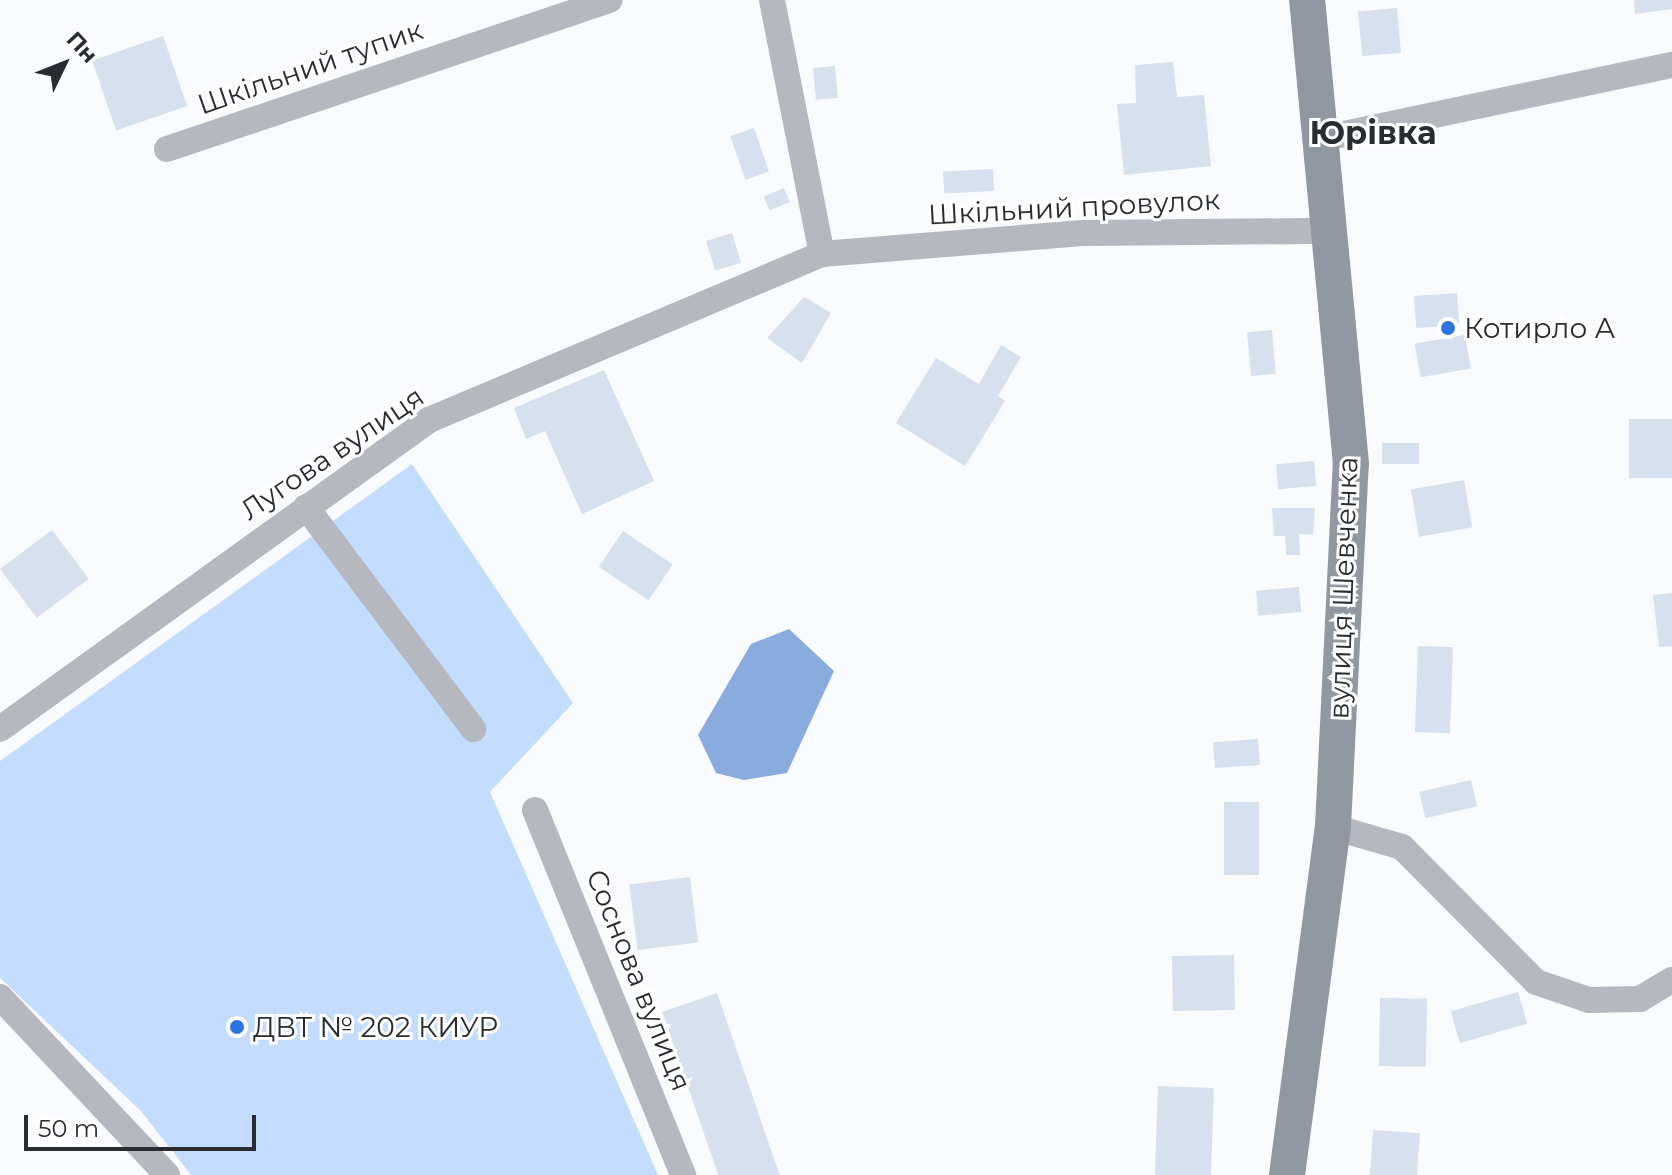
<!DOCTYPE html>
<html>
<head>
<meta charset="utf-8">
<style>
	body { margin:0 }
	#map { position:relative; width:1672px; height:1175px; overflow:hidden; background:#f9fbfe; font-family:Montserrat,sans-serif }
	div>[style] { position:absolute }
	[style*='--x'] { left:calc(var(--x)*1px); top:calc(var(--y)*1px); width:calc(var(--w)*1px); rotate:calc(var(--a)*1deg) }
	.green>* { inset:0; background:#c4dcfe }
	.water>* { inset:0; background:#8aabdd }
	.building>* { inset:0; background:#d7e0ee; transform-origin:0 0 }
	.street>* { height:26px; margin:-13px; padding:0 13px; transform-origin:13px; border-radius:13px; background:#b5b9bf }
	.secondary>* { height:36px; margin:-18px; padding:0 18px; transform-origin:18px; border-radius:18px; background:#9298a1 }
	.dots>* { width:22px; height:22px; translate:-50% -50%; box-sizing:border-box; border:4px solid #fff; border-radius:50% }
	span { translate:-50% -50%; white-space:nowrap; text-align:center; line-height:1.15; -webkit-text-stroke:6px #fff; paint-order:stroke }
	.street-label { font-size:28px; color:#292d32 }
	.poi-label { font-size:28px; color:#292d32 }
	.left { translate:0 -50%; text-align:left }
	.quarter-label { font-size:32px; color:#292d32; font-weight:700 }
	.north { position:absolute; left:24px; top:24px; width:80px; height:80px; -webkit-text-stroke:6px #fff; paint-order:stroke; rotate:47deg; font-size:22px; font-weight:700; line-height:32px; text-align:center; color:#292d32 }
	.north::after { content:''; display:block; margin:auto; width:28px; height:36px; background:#292d32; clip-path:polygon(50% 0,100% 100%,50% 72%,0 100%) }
	.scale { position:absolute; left:24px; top:1115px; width:232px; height:36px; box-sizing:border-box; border:4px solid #292d32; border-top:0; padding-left:10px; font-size:24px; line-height:28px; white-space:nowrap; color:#292d32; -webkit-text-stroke:6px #fff; paint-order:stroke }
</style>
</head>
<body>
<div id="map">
	<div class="green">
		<i style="clip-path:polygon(412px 464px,573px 703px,490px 792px,658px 1175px,191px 1175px,141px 1111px,0 978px,0 761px)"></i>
	</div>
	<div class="water">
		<i style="clip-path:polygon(789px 629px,834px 671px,787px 773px,744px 780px,716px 773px,698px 735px,751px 644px)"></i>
	</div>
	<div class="building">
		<i style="clip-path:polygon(1634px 0,1672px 0,1672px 9px,1635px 14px)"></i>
		<i style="left:1397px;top:8px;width:45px;height:39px;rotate:85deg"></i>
		<i style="left:163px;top:36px;width:74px;height:75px;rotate:71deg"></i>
		<i style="clip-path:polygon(1173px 62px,1177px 97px,1204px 95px,1211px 166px,1124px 175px,1117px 104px,1136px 103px,1135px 65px)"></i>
		<i style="left:835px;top:66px;width:32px;height:22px;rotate:85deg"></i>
		<i style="left:754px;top:128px;width:46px;height:25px;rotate:71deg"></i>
		<i style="left:993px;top:169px;width:22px;height:50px;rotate:87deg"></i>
		<i style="left:784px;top:188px;width:15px;height:22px;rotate:67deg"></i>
		<i style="left:732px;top:233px;width:31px;height:27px;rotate:73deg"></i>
		<i style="left:1457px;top:293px;width:32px;height:43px;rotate:86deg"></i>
		<i style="clip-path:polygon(804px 297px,831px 313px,802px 363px,767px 338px)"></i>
		<i style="left:1272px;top:330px;width:44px;height:25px;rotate:85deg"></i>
		<i style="left:1465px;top:335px;width:34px;height:51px;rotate:80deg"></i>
		<i style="clip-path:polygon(1001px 345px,1021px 357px,998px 396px,1005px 401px,965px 466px,896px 423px,936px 358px,979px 384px)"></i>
		<i style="clip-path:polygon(604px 370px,654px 481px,582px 514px,545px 431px,526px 439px,514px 408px)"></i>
		<i style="left:1672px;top:419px;width:59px;height:43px;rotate:90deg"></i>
		<i style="left:1382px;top:443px;width:37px;height:21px"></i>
		<i style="left:1314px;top:461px;width:25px;height:38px;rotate:85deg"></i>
		<i style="left:1464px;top:480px;width:48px;height:54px;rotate:80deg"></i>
		<i style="clip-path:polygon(1272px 508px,1315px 508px,1313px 535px,1299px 534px,1300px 555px,1286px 555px,1285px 536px,1274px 536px)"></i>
		<i style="left:52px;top:530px;width:61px;height:65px;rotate:53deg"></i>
		<i style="left:623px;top:531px;width:60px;height:43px;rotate:34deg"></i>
		<i style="left:1299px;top:587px;width:25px;height:43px;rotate:85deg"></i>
		<i style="clip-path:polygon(1672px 593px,1672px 646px,1659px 647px,1653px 595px)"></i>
		<i style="left:1418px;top:646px;width:35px;height:86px;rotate:2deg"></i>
		<i style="left:1258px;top:739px;width:26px;height:45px;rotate:86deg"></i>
		<i style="left:1471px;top:780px;width:27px;height:53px;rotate:77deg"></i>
		<i style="left:1224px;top:802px;width:35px;height:73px"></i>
		<i style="left:690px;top:877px;width:66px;height:61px;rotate:83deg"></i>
		<i style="left:1234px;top:955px;width:55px;height:62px;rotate:89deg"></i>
		<i style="left:1518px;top:992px;width:33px;height:70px;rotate:74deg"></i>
		<i style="left:717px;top:993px;width:193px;height:58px;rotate:71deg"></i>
		<i style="left:1380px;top:998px;width:47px;height:68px;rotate:1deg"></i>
		<i style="left:1158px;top:1086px;width:56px;height:89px;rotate:2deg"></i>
		<i style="left:1373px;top:1130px;width:47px;height:45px;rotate:4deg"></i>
	</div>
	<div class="street">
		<i style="--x:772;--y:0;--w:259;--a:78.9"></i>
		<i style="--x:1325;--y:138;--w:355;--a:-11.9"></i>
		<i style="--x:167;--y:149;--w:467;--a:-18.6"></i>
		<i style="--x:306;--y:507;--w:278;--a:53"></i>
		<i style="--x:0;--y:729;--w:529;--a:-35.76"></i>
		<i style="--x:429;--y:420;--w:427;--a:-22.9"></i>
		<i style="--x:822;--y:254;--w:264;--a:-4.6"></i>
		<i style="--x:1085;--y:233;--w:245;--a:-0.5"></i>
		<i style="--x:535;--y:810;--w:394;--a:67.9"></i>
		<i style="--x:1333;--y:827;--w:72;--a:16.2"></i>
		<i style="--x:1402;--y:847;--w:190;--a:45.2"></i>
		<i style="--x:1536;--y:982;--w:56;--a:18.8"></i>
		<i style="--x:1589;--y:1000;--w:51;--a:-1.1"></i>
		<i style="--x:1640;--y:999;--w:37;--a:-31"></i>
		<i style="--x:0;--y:997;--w:244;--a:46.8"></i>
	</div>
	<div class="secondary">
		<i style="--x:1287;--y:1175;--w:351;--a:-82.5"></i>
		<i style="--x:1333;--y:827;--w:363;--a:-87.2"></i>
		<i style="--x:1351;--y:464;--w:466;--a:-95.4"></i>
	</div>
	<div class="dots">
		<i style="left:1448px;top:328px;background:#2b75e1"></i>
		<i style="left:237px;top:1027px;background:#2b75e1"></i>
	</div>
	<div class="street-label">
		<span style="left:310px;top:67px;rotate:-19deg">Шкільний тупик</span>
		<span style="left:1074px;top:207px;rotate:-3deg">Шкільний провулок</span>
		<span style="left:332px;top:453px;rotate:-34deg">Лугова вулиця</span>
		<span style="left:1343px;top:588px;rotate:-88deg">вулиця Шевченка</span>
		<span style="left:639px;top:980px;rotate:68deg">Соснова вулиця</span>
	</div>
	<div class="poi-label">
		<span class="left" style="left:1464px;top:328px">Котирло А</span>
		<span class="left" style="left:253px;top:1027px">ДВТ № 202 КИУР</span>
	</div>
	<div class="quarter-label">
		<span style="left:1373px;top:133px">Юрівка</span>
	</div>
	<div class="north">Пн</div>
	<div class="scale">50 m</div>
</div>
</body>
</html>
